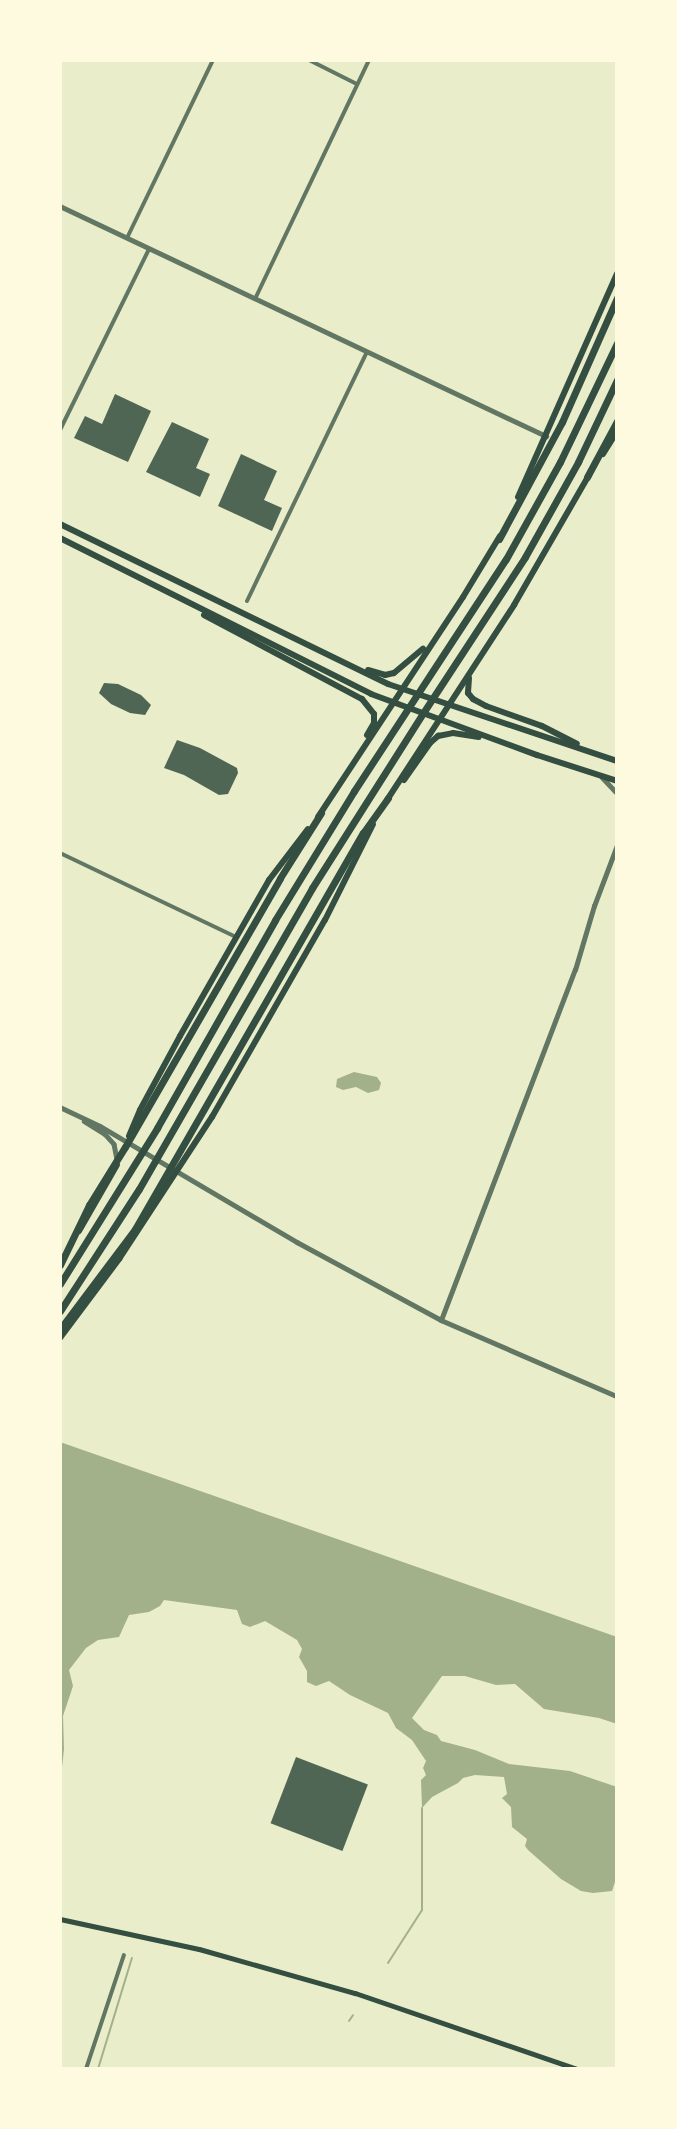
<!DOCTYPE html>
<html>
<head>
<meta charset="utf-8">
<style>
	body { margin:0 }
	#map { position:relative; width:677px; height:2129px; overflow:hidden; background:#e9edc9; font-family:Ubuntu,sans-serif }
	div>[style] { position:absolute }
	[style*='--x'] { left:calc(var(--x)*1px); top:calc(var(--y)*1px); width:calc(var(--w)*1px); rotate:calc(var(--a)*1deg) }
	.water>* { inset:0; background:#a3b18a }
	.stream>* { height:2px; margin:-1px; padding:0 1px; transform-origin:1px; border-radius:1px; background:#a3b18a }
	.building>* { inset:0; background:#4f6655; transform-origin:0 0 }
	.minor>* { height:4px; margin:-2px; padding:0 2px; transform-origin:2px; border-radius:2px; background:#617663 }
	.tertiary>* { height:4.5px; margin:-2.25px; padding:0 2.25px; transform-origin:2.25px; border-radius:2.25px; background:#617663 }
	.secondary>* { height:5px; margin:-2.5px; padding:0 2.5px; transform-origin:2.5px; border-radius:2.5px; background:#344e41 }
	.primary>* { height:6px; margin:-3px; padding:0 3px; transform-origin:3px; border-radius:3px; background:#344e41 }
	.trunk>* { height:7px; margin:-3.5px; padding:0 3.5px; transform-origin:3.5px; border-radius:3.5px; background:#344e41 }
	span { translate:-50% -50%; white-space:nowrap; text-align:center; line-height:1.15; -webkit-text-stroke:6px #fefae0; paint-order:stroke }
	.frame { position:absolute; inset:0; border:62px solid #fefae0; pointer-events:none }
</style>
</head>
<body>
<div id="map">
	<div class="water">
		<i style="clip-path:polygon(354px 1072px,377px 1077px,381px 1083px,379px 1090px,368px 1093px,356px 1087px,343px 1090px,336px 1087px,337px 1079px)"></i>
		<i style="clip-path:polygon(60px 1442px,617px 1637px,617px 1724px,599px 1718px,544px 1709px,515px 1684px,496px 1685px,465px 1676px,442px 1676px,412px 1718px,424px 1730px,437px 1735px,441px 1741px,475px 1750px,509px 1764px,570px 1771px,617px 1787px,617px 1876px,612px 1891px,593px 1893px,581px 1891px,561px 1879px,528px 1850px,525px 1846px,527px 1839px,512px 1827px,511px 1807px,502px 1798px,507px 1794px,504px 1777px,475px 1775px,463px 1778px,458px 1783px,432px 1797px,422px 1808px,421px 1780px,426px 1775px,423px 1768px,426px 1761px,412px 1740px,396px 1728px,388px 1713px,350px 1695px,329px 1681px,316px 1686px,307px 1682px,307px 1671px,299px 1657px,302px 1649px,297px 1640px,265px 1621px,250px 1627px,242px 1624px,237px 1610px,164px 1600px,160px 1606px,149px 1612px,129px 1615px,119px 1637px,98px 1640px,86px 1648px,69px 1670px,73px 1686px,63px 1716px,64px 1749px,60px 1786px)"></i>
	</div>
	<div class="stream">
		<i style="--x:388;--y:1963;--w:63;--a:-57.3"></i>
		<i style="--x:422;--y:1910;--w:102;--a:-90"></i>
		<i style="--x:349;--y:2021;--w:7;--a:-56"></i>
		<i style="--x:98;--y:2069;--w:116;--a:-73"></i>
	</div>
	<div class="building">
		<i style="clip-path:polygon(115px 394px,151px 411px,128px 462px,74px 438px,85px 416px,102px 424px)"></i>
		<i style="clip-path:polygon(172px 422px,209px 439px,196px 468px,210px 474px,200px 497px,146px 472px)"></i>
		<i style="clip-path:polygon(241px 454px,277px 471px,264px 500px,282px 508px,272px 531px,218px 506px)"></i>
		<i style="clip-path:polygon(104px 683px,118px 684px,141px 695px,151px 705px,145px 715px,130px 713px,111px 704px,99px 693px)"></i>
		<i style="clip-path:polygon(177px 740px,200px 748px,237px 768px,238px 773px,228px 794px,219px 795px,184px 775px,164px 768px)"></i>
		<i style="left:296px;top:1757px;width:77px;height:71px;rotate:21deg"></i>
	</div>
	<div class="minor">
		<i style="--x:309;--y:60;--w:54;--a:26.6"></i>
		<i style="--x:127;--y:238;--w:198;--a:-64.2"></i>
		<i style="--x:255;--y:299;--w:265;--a:-64.5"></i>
		<i style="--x:60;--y:430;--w:202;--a:-63.8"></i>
		<i style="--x:247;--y:601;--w:276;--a:-64.3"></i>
		<i style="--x:60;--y:853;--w:195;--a:25.5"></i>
		<i style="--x:86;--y:2069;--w:120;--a:-71.6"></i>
	</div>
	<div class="tertiary">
		<i style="--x:60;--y:206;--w:538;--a:25.33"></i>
		<i style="--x:602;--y:777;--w:22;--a:47"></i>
		<i style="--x:60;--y:1107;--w:44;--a:25.4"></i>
		<i style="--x:100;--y:1126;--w:229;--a:30.5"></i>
		<i style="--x:297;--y:1242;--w:164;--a:28.4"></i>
		<i style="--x:441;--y:1320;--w:192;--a:23.4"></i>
		<i style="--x:84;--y:1121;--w:25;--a:32"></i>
		<i style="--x:105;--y:1134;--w:13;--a:48"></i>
		<i style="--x:114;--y:1144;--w:16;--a:79"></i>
		<i style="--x:441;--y:1320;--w:375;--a:-69.1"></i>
		<i style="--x:575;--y:970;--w:67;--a:-73.5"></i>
		<i style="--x:594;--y:906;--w:65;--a:-69.3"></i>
	</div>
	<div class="secondary">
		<i style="--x:60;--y:1919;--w:142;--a:12.2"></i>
		<i style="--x:199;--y:1949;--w:162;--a:15.8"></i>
		<i style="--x:355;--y:1993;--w:235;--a:18.9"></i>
	</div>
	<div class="primary">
		<i style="--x:603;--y:454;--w:26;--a:-58"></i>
		<i style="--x:518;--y:497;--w:244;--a:-66.1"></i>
		<i style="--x:60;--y:524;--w:365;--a:26"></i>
		<i style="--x:388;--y:684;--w:242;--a:18.6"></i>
		<i style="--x:60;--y:538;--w:348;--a:26.6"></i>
		<i style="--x:371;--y:694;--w:177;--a:20.2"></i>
		<i style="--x:537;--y:755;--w:84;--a:18"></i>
		<i style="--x:204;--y:615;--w:179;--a:28"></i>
		<i style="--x:362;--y:699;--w:19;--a:51"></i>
		<i style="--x:374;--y:714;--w:9;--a:90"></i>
		<i style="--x:374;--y:723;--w:14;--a:120"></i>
		<i style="--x:368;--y:670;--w:18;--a:16"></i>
		<i style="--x:385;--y:675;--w:9;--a:-13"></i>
		<i style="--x:394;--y:673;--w:38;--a:-40"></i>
		<i style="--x:469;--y:678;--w:15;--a:94"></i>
		<i style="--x:468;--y:693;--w:8;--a:50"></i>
		<i style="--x:473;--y:699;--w:15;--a:28"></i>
		<i style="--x:486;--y:706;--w:59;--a:19.7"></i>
		<i style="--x:542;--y:726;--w:39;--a:27"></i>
		<i style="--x:404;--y:780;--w:45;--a:-54.9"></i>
		<i style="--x:430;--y:743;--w:11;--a:-41"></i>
		<i style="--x:438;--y:736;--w:15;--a:-11"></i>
		<i style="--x:453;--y:733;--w:26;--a:9"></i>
		<i style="--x:387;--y:800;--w:233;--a:-56.9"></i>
		<i style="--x:514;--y:605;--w:150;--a:-60"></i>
		<i style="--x:318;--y:817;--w:263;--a:-56.6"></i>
		<i style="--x:463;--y:597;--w:71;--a:-58.8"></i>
		<i style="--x:129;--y:1136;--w:28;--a:-67"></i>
		<i style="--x:140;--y:1110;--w:84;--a:-61.6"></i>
		<i style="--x:180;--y:1036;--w:180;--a:-60.3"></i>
		<i style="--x:269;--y:880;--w:64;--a:-52.6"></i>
		<i style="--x:79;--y:1231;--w:76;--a:-60.1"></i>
		<i style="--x:60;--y:1338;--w:99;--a:-53.2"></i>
		<i style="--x:119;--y:1259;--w:170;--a:-56.8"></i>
		<i style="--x:212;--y:1117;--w:227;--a:-60.2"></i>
		<i style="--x:325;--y:920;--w:107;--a:-63.4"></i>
	</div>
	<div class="trunk">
		<i style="--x:587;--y:477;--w:64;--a:-61.8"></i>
		<i style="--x:499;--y:539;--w:133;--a:-61.7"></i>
		<i style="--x:562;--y:422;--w:136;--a:-66.1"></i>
		<i style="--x:60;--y:1265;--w:67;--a:-64.2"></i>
		<i style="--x:89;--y:1205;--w:68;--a:-58.2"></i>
		<i style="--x:125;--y:1147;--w:310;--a:-60"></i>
		<i style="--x:280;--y:878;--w:77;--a:-57.8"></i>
		<i style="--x:60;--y:1284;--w:184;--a:-58.1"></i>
		<i style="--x:157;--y:1128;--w:239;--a:-60.4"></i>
		<i style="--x:275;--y:920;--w:151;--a:-58.5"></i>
		<i style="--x:354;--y:791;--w:277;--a:-56.8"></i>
		<i style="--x:506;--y:559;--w:111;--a:-60.9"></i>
		<i style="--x:560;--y:462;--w:132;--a:-64.4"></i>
		<i style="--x:60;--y:1311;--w:145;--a:-57.1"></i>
		<i style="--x:139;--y:1189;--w:347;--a:-60.1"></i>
		<i style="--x:312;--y:888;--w:207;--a:-57.6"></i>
		<i style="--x:423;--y:713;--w:186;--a:-56.8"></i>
		<i style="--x:525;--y:557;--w:109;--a:-60.8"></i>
		<i style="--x:578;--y:462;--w:91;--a:-64.6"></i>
		<i style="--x:60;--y:1329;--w:125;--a:-53.1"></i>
		<i style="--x:135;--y:1229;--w:457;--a:-60.1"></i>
		<i style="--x:363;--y:833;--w:43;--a:-54.5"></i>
	</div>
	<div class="frame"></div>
</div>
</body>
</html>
